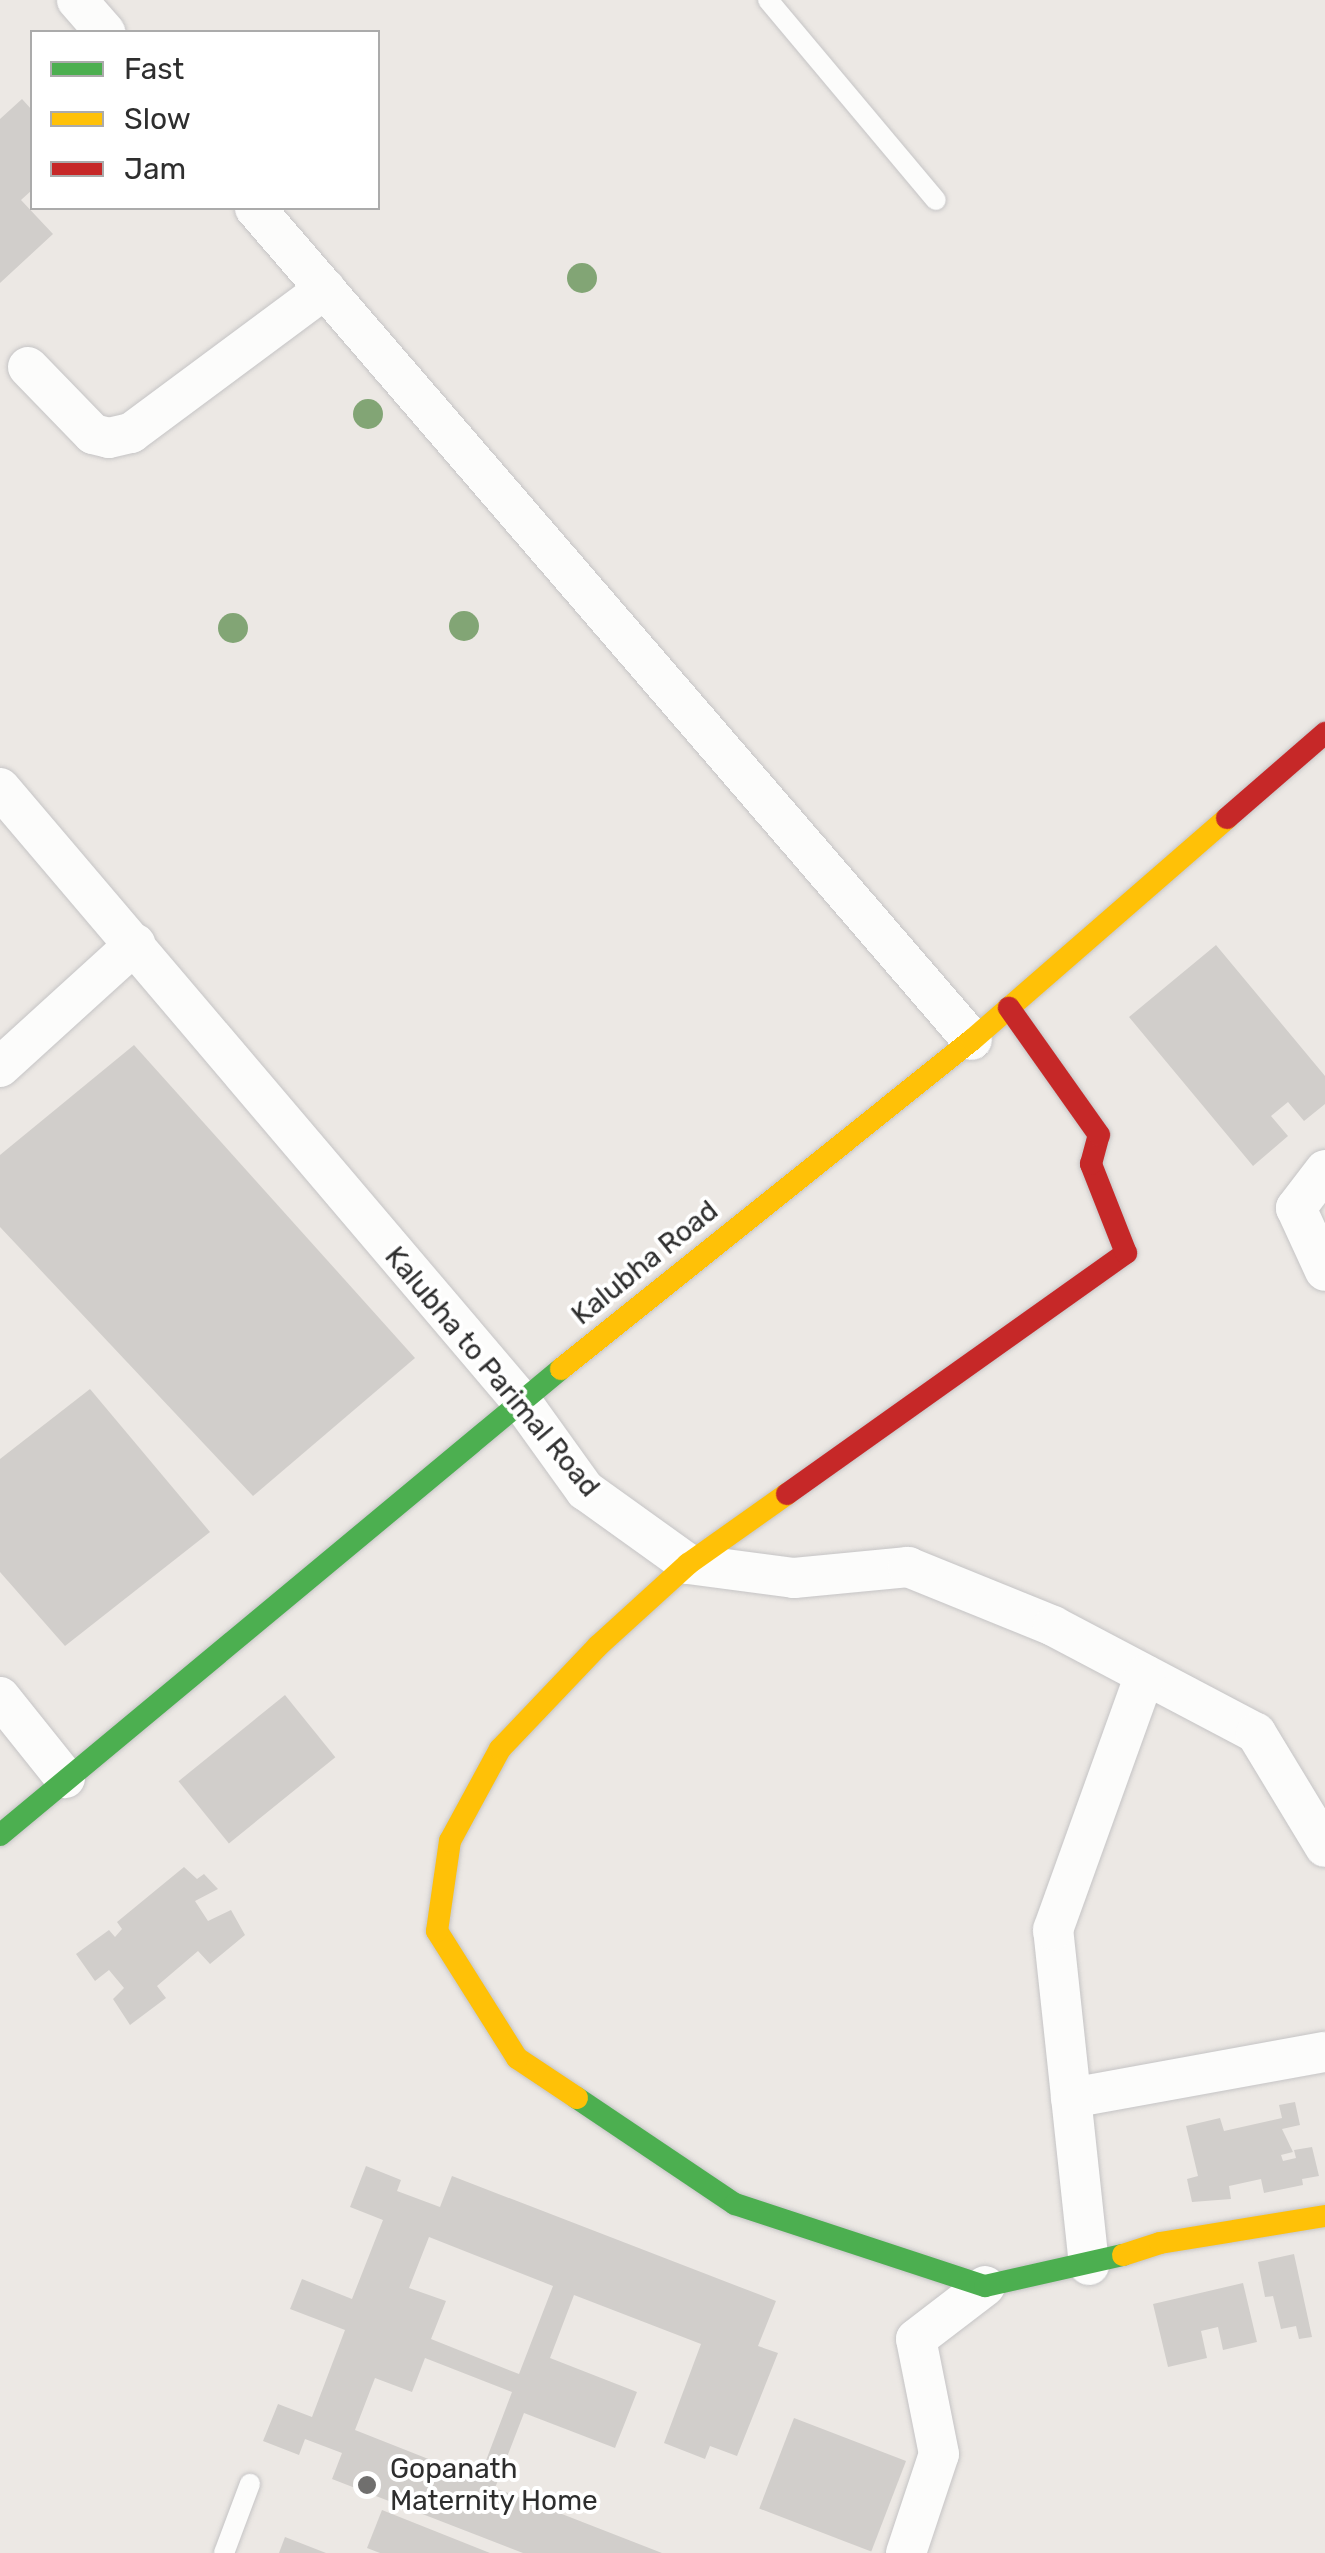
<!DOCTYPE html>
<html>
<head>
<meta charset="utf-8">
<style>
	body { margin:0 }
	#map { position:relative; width:1325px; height:2553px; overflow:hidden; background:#ece8e4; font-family:Rubik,sans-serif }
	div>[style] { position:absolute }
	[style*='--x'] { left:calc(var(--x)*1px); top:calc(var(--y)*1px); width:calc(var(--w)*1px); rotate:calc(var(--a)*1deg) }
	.building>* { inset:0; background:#d1cecb; transform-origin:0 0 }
	.roads { filter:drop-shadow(0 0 2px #c5c4c5) drop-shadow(0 0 2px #c5c4c5) }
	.lane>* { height:20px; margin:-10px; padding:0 10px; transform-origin:10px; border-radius:10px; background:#fcfcfb }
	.street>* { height:40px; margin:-20px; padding:0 20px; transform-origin:20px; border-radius:20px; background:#fcfcfb }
	.fast>* { height:22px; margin:-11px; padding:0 11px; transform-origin:11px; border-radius:11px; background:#4caf50 }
	.slow>* { height:22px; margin:-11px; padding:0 11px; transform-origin:11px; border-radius:11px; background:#ffc107 }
	.jam>* { height:22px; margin:-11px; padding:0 11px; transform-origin:11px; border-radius:11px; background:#c62828 }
	.trees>* { width:30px; height:30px; margin:-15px; border-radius:50%; background:#82a575 }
	.dots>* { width:28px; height:28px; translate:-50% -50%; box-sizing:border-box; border:5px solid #fff; border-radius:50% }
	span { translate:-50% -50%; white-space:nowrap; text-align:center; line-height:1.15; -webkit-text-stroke:8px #fff; paint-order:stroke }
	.street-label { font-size:28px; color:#2e2e2e }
	.poi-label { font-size:28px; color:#2e2e2e }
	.left { translate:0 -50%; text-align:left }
	.legend { position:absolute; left:30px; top:30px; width:350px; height:180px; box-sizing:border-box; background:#fff; border:2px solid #ababab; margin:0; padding:12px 18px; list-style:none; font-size:30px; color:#2e2e2e }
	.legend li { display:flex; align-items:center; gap:20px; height:50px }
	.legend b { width:50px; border:2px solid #ababab }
</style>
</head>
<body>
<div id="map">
	<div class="building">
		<i style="clip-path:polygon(22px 99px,32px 110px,32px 190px,21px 200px,53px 234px,0 283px,0 119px)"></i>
		<i style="clip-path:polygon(1216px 945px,1325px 1076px,1325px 1104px,1304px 1121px,1288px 1102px,1271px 1116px,1288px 1136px,1253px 1166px,1129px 1017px)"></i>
		<i style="clip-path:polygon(134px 1045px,415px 1358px,253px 1496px,0 1227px,0 1155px)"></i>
		<i style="clip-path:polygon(90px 1389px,210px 1532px,65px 1646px,0 1572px,0 1459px)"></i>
		<i style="left:285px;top:1695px;width:80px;height:137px;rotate:51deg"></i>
		<i style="clip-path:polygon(184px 1867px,197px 1879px,204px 1874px,218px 1889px,195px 1901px,208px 1921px,231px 1910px,245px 1935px,210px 1964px,198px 1951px,157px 1986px,166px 1998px,130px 2025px,113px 1999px,124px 1988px,109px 1970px,95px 1981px,76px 1954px,109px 1930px,115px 1937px,122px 1929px,117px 1922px)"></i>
		<i style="clip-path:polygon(1295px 2102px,1300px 2125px,1282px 2129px,1293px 2152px,1281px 2155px,1283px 2161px,1296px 2158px,1294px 2150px,1312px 2147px,1319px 2176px,1302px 2179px,1303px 2185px,1264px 2193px,1261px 2179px,1229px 2186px,1231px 2199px,1192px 2202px,1187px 2179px,1198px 2176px,1186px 2126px,1220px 2118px,1224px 2131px,1282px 2118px,1279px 2105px)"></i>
		<i style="clip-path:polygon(evenodd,366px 2166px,401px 2180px,397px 2191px,440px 2207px,452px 2176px,776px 2301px,758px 2346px,778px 2353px,737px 2456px,710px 2446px,705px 2459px,664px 2443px,701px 2344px,574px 2295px,550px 2358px,637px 2392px,615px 2448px,524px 2413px,495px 2488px,662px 2553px,523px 2553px,332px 2479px,342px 2453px,305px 2439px,299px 2455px,263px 2441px,278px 2404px,312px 2417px,345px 2330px,290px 2309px,302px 2279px,352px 2299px,383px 2220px,350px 2207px,366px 2166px,429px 2237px,553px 2286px,519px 2374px,431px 2339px,446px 2301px,409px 2288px,429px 2237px,366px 2166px,425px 2358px,512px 2392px,479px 2479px,355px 2430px,375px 2378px,412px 2392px,425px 2358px)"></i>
		<i style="clip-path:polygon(1294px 2254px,1312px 2337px,1299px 2339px,1296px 2326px,1281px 2329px,1273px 2296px,1265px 2297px,1258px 2262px)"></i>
		<i style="clip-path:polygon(1243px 2283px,1257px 2342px,1223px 2350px,1218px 2327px,1201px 2331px,1207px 2358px,1168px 2367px,1153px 2304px)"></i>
		<i style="left:794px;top:2418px;width:120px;height:97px;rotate:21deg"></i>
		<i style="clip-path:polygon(382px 2510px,490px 2553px,380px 2553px,367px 2548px)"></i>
		<i style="clip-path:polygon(285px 2537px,326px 2553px,279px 2553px)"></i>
	</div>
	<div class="roads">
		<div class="lane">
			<i style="--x:768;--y:0;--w:261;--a:50"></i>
			<i style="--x:224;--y:2553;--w:74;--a:-69.4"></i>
		</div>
		<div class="street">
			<i style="--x:77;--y:0;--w:43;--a:48.8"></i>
			<i style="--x:255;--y:208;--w:1098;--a:49.25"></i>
			<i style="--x:28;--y:367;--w:93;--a:45.9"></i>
			<i style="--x:93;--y:434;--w:16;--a:14"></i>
			<i style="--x:109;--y:438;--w:23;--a:-13"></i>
			<i style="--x:131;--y:433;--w:242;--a:-36.6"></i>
			<i style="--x:0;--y:788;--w:804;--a:49.64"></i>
			<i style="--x:521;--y:1401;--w:110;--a:54.3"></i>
			<i style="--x:585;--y:1490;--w:127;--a:35.7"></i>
			<i style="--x:688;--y:1564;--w:107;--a:7.5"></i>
			<i style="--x:794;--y:1578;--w:115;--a:-5.5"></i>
			<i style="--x:908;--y:1567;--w:157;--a:22.1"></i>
			<i style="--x:1053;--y:1626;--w:229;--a:27.8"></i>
			<i style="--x:1256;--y:1733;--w:133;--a:58.8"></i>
			<i style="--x:0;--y:1067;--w:183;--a:-42.3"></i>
			<i style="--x:1325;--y:1170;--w:48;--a:127.3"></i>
			<i style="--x:1296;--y:1208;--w:69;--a:65.3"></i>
			<i style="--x:0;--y:1697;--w:104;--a:51.3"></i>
			<i style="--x:1071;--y:2098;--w:258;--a:-10.3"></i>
			<i style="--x:1089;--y:2265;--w:337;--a:-96.1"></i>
			<i style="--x:1053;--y:1930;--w:271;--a:-70.2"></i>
			<i style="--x:906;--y:2553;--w:104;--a:-71.6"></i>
			<i style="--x:939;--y:2454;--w:117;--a:-101.3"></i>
			<i style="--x:916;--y:2339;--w:87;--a:-37.5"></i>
		</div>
		<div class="fast">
			<i style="--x:0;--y:1835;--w:729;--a:-39.72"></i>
			<i style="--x:577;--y:2098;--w:190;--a:33.9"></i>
			<i style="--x:735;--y:2204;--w:263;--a:18.2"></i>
			<i style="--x:985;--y:2286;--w:141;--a:-12.7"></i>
		</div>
		<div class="slow">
			<i style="--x:561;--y:1369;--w:526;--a:-38.68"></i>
			<i style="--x:972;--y:1040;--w:338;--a:-41"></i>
			<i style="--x:577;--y:2098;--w:72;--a:-146.3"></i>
			<i style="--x:517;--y:2058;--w:150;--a:-122.2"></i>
			<i style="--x:437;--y:1931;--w:91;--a:-81.8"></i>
			<i style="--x:450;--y:1841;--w:105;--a:-61.5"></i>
			<i style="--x:500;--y:1749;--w:142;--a:-46.4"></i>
			<i style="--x:598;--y:1646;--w:122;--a:-42.3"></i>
			<i style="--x:688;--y:1564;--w:121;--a:-35.3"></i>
			<i style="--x:1123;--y:2255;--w:39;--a:-18"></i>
			<i style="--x:1160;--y:2243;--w:167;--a:-9.3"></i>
		</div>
		<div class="jam">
			<i style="--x:1227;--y:818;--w:130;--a:-40.9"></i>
			<i style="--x:787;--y:1494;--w:416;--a:-35.4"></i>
			<i style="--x:1126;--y:1253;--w:96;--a:-111.5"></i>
			<i style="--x:1091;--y:1164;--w:30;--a:-75"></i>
			<i style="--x:1099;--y:1135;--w:156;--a:-125.3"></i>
		</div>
	</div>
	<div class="trees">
		<i style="left:582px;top:278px"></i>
		<i style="left:368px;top:414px"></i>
		<i style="left:464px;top:626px"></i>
		<i style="left:233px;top:628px"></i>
	</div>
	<div class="dots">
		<i style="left:367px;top:2485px;background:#706f6e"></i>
	</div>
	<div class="street-label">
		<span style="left:645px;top:1263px;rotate:-39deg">Kalubha Road</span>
		<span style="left:492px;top:1372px;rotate:50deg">Kalubha to Parimal Road</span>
	</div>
	<div class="poi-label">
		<span class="left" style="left:390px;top:2485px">Gopanath<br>Maternity Home</span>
	</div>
	<ul class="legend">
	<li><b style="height:12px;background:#4caf50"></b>Fast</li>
	<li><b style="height:12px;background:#ffc107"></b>Slow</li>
	<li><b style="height:12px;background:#c62828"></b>Jam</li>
	</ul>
</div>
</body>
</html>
